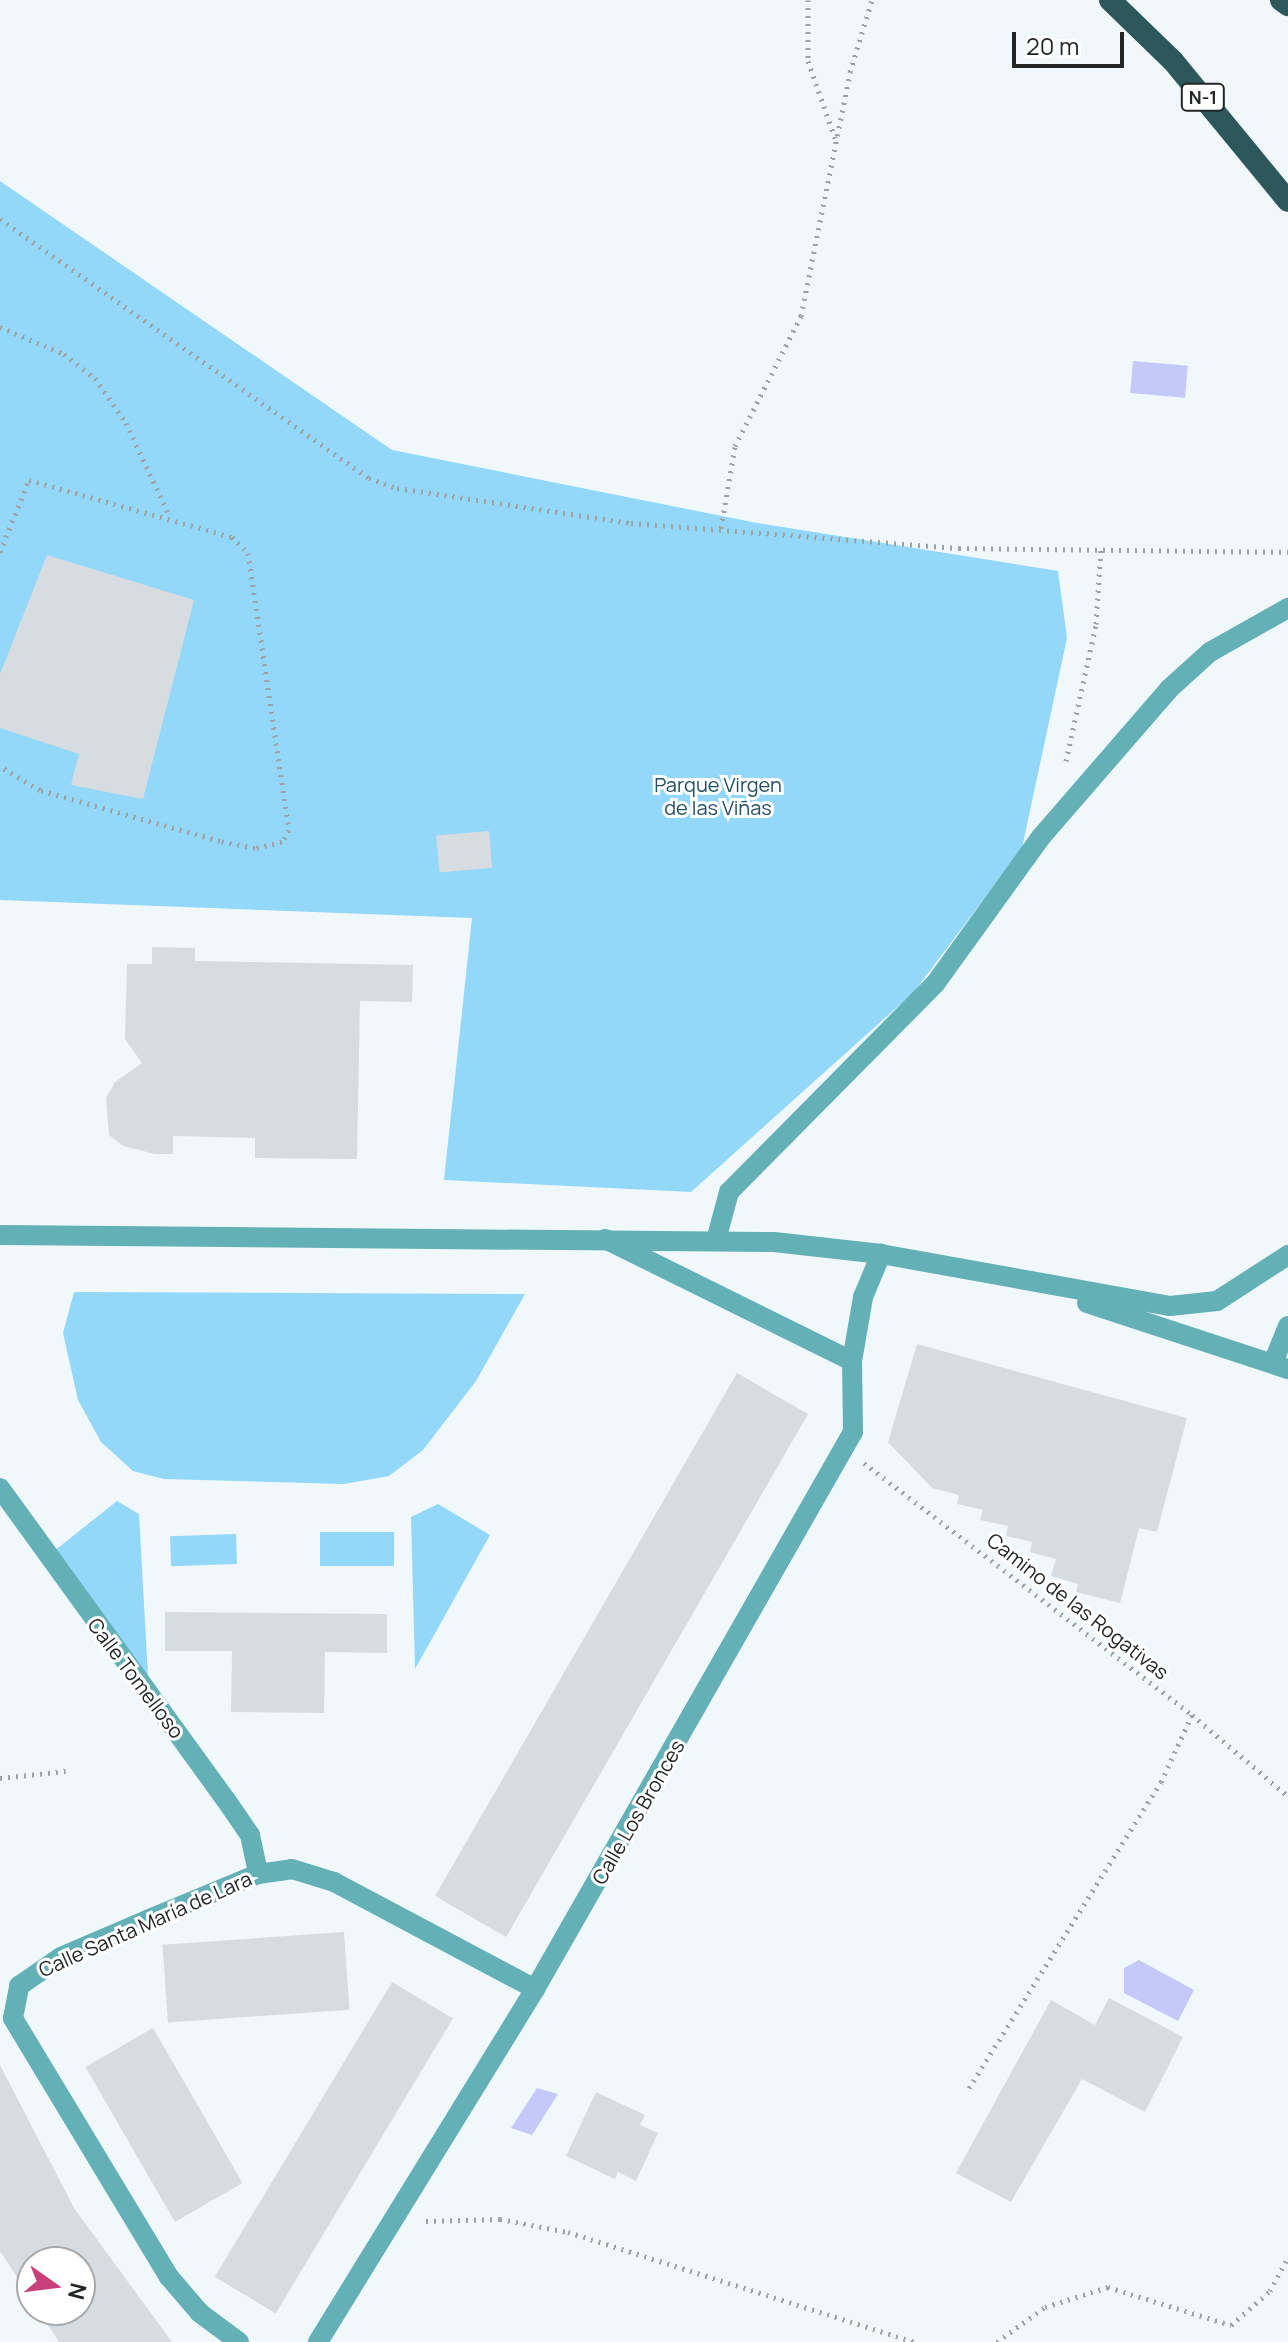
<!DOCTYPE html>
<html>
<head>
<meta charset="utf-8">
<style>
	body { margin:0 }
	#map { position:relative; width:1288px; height:2342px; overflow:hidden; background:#f1f8fc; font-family:Manrope,sans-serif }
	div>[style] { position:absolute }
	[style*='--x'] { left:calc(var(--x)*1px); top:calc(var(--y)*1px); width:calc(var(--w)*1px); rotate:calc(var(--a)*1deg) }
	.green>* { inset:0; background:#93d8f9; transform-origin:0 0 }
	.water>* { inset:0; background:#c5c9f9; transform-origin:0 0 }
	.building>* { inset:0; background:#d7dce1; transform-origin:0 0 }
	.path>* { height:5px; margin-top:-2.5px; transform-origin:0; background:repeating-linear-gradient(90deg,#9da3a5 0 2px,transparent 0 8px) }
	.minor>* { height:20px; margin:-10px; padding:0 10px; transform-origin:10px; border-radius:10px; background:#63b0b7 }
	.tertiary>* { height:20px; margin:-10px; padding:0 10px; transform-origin:10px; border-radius:10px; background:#63b0b7 }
	.trunk>* { height:22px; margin:-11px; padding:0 11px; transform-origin:11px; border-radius:11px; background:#2e575c }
	span { translate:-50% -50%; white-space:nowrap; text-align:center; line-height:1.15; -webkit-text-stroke:6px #fff; paint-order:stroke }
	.shield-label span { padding:2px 6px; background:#fff; border:2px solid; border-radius:6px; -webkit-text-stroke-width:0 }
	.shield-label { font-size:18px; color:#232627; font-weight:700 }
	.park-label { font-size:20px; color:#254f62 }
	.street-label { font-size:20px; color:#232627 }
	.north { position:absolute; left:16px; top:2246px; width:80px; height:80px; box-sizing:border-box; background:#fff; border:2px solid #a7a8a9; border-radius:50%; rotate:104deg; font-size:22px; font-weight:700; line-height:32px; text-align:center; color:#232627 }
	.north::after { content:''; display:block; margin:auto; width:28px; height:36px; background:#c9407a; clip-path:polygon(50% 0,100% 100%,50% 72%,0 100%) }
	.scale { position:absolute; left:1012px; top:32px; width:112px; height:36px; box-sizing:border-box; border:4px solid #232627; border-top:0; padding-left:10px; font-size:24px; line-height:28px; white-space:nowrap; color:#232627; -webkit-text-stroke:6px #fff; paint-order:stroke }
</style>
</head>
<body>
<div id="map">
	<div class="green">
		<i style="clip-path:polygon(0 181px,392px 450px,757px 523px,1058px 571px,1067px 638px,1022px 848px,914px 992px,691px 1192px,444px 1180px,472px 918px,0 900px)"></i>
		<i style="clip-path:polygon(74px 1292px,525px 1294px,476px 1381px,423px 1450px,389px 1476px,344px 1484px,164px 1479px,133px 1471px,101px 1442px,78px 1400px,63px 1333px)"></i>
		<i style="clip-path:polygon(117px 1501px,139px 1514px,148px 1676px,54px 1551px)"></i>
		<i style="clip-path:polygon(438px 1504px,490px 1535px,415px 1669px,411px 1517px)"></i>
		<i style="left:394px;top:1532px;width:34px;height:74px;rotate:90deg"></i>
		<i style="left:236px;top:1534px;width:30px;height:66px;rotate:88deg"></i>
	</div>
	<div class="water">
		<i style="left:1133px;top:361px;width:55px;height:32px;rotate:5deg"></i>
		<i style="clip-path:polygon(1139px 1960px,1194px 1990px,1178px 2021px,1124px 1993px,1124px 1968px)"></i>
		<i style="clip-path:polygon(537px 2088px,558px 2094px,532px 2135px,511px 2128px)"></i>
	</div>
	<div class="building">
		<i style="clip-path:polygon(47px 555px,194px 600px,143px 799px,71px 785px,79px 754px,0 728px,0 674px)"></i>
		<i style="left:489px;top:831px;width:37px;height:53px;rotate:85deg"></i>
		<i style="clip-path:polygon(152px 947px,195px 948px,195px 961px,413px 965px,412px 1002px,360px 1001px,357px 1159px,255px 1158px,255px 1138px,173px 1136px,173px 1154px,155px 1154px,123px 1146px,109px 1135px,106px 1098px,115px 1082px,142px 1063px,125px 1039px,127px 964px,152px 964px)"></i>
		<i style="clip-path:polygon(917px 1344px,1187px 1418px,1157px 1532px,1139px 1528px,1120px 1603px,1076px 1592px,1078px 1584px,1051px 1576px,1056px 1559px,1030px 1552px,1032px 1542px,1006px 1536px,1008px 1526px,980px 1520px,983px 1510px,957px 1504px,959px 1495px,932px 1488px,888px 1442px)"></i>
		<i style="left:737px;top:1373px;width:82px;height:604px;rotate:30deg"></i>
		<i style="clip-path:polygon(165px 1612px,387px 1614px,387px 1653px,325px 1652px,324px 1713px,231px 1712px,232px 1651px,165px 1651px)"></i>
		<i style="left:344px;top:1932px;width:78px;height:182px;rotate:86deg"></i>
		<i style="left:392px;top:1982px;width:71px;height:344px;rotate:31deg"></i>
		<i style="clip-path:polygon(1109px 1998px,1183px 2037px,1145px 2112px,1082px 2079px,1011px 2202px,956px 2173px,1051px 2000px,1095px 2025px)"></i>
		<i style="left:153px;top:2028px;width:179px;height:78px;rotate:60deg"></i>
		<i style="clip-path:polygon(0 2065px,74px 2208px,172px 2342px,59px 2342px,38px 2310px,80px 2310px,80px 2262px,32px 2262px,32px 2300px,0 2251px)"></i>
		<i style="clip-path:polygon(596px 2092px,645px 2115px,640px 2125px,658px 2133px,636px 2181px,618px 2172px,615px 2179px,566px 2156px)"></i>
	</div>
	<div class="path">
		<i style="--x:808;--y:0;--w:61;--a:90"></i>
		<i style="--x:808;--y:61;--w:82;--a:70.7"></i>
		<i style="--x:0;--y:219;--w:451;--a:35.1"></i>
		<i style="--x:369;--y:478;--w:30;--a:20"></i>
		<i style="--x:397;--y:488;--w:237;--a:8.5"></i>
		<i style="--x:631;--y:523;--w:329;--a:4.4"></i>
		<i style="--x:959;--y:548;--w:329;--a:0.7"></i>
		<i style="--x:0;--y:327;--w:69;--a:22.9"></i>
		<i style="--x:64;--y:354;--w:39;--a:38"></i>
		<i style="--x:95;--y:378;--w:55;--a:55.4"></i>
		<i style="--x:126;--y:423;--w:102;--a:64.9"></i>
		<i style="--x:721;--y:528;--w:83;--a:-80.3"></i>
		<i style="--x:735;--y:446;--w:146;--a:-63.1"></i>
		<i style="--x:801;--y:316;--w:249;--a:-78.6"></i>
		<i style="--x:850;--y:72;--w:75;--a:-73"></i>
		<i style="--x:0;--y:552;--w:78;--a:-68.1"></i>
		<i style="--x:29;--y:480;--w:211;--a:15.7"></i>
		<i style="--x:232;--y:537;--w:23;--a:45"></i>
		<i style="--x:248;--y:553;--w:280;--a:81.6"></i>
		<i style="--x:289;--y:830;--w:14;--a:120"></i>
		<i style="--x:282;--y:842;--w:28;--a:167"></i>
		<i style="--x:255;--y:848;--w:36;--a:-169"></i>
		<i style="--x:220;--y:841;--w:187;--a:-164.2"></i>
		<i style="--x:40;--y:790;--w:47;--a:-149"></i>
		<i style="--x:1066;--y:761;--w:140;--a:-77.6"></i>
		<i style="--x:1096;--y:624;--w:76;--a:-86.2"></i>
		<i style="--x:864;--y:1463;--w:414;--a:37.5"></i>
		<i style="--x:1192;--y:1715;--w:126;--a:40.2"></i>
		<i style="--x:0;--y:1778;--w:66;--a:-6.1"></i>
		<i style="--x:969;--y:2088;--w:361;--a:-57.9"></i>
		<i style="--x:1161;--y:1782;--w:74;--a:-65.2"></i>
		<i style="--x:426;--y:2221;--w:74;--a:-1.5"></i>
		<i style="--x:500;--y:2219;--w:69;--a:10.8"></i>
		<i style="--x:568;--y:2232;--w:364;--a:17.6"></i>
		<i style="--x:997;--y:2342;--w:59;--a:-36.1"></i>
		<i style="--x:1045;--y:2307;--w:66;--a:-17.6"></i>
		<i style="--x:1108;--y:2287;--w:129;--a:17.2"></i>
		<i style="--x:1231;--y:2325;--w:52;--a:-41.1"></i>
		<i style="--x:1270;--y:2291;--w:38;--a:-62"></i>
	</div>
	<div class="minor">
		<i style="--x:605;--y:1239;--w:275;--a:26.3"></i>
		<i style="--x:716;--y:1240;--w:50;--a:-74.8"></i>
		<i style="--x:729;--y:1192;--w:293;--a:-45.3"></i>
		<i style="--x:935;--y:984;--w:181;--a:-54.2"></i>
		<i style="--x:1041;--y:837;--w:196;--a:-49.1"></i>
		<i style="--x:1169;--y:689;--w:55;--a:-42.1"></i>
		<i style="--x:1210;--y:652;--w:90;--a:-29.4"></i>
		<i style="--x:0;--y:1488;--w:385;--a:54.1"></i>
		<i style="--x:226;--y:1800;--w:42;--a:55.6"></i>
		<i style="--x:250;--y:1835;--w:40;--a:78"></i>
		<i style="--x:239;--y:2342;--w:49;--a:-143.4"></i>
		<i style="--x:200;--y:2313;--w:48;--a:-130.7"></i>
		<i style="--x:169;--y:2277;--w:302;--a:-121.1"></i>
		<i style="--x:13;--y:2018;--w:33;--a:-79"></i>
		<i style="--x:19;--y:1986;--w:51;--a:-34.6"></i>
		<i style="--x:61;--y:1957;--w:94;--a:-23.3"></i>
		<i style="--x:147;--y:1920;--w:120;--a:-22.5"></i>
		<i style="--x:258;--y:1874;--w:34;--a:-8"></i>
		<i style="--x:292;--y:1869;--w:44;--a:17.2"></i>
		<i style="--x:334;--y:1882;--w:228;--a:28"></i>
		<i style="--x:318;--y:2342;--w:414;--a:-58.4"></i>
		<i style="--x:535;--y:1989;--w:641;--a:-60.28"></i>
		<i style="--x:853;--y:1432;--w:71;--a:-90.8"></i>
		<i style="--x:852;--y:1361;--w:65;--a:-80.2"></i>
		<i style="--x:863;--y:1297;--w:47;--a:-67.3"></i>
	</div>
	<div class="tertiary">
		<i style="--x:0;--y:1235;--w:774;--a:0.52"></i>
		<i style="--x:774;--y:1242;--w:108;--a:6.4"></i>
		<i style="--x:881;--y:1254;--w:294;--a:10.2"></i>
		<i style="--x:1170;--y:1306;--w:47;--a:-6.1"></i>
		<i style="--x:1217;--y:1301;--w:85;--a:-32.9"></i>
		<i style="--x:1087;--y:1303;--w:212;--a:18.2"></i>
		<i style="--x:1273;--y:1363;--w:40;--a:-68"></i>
	</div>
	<div class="trunk">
		<i style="--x:1110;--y:0;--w:88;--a:44.1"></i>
		<i style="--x:1173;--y:61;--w:181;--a:50.6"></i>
		<i style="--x:1281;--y:0;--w:9;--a:36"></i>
	</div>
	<div class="shield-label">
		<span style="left:1203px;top:97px">N-1</span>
	</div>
	<div class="park-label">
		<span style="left:718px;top:796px">Parque Virgen<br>de las Viñas</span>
	</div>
	<div class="street-label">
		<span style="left:1078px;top:1606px;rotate:38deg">Camino de las Rogativas</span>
		<span style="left:136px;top:1678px;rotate:53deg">Calle Tomelloso</span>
		<span style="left:638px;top:1812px;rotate:-60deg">Calle Los Bronces</span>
		<span style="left:145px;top:1924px;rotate:-24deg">Calle Santa María de Lara</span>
	</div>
	<div class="north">N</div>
	<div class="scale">20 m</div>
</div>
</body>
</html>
